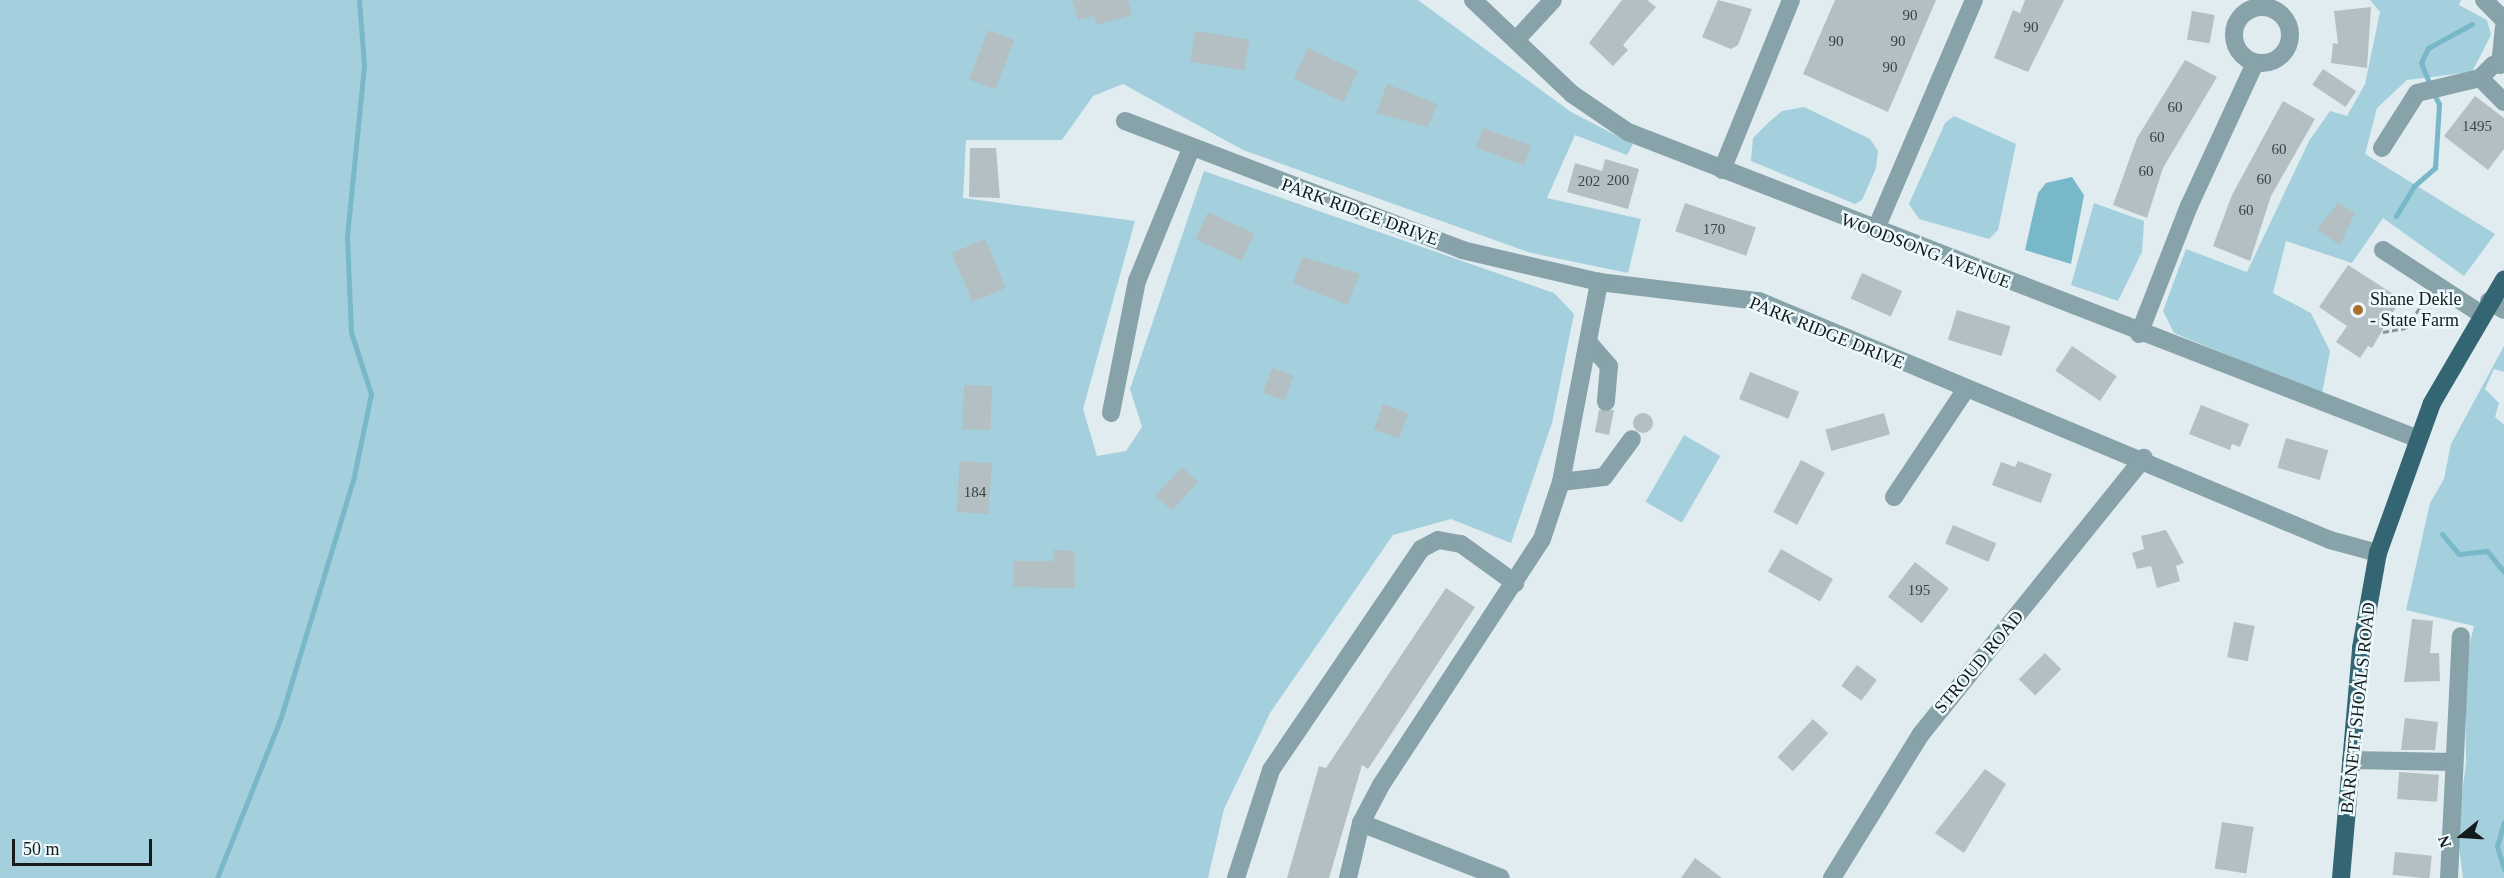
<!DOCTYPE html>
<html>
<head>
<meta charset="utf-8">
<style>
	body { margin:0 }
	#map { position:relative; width:2504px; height:878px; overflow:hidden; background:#e0ecf0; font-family:"Times New Roman",serif }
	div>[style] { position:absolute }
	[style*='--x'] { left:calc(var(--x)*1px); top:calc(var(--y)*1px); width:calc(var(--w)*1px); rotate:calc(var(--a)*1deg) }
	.green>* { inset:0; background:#a3d0dc; transform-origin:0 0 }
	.water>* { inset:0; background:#79b8c8 }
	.stream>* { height:5px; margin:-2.5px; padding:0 2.5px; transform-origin:2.5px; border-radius:2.5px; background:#79b8c8 }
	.building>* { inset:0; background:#b3bfc2; transform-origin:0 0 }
	.round { border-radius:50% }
	.path>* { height:3px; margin-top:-1.5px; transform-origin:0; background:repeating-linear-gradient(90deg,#8c9598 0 6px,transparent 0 9px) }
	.minor>* { height:18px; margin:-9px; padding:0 9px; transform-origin:9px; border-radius:9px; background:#88a2a9 }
	.minor>.ring { margin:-9px; padding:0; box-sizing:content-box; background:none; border:18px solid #88a2a9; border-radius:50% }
	.major>* { height:18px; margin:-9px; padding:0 9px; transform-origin:9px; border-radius:9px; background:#336672 }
	.dots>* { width:16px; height:16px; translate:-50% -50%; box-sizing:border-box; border:3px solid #edfafd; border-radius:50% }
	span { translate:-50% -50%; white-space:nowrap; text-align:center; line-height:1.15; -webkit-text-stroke:5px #edfafd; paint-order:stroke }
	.number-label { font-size:15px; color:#3c4345 }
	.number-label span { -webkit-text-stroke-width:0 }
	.street-label { font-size:18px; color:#151a1b }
	.poi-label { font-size:18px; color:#151a1b }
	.left { translate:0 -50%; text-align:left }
	.north { position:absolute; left:2432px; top:806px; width:60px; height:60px; -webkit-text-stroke:4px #edfafd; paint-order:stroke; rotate:252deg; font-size:16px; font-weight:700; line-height:24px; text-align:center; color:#151a1b }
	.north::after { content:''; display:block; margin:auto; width:21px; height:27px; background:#151a1b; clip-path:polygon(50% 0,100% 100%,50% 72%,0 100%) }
	.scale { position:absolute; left:12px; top:839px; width:140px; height:27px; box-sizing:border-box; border:3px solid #151a1b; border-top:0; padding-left:8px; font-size:18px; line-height:21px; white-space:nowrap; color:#151a1b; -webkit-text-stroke:4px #edfafd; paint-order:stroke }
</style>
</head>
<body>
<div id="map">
	<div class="green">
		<i style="clip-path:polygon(0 0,1418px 0,1571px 112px,1633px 144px,1627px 155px,1575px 135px,1547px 198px,1641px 219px,1628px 273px,1531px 253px,1243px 150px,1123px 84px,1093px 96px,1062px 140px,966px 140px,963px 198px,1135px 221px,1083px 409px,1097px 456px,1126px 451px,1142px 427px,1130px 389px,1204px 171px,1554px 293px,1574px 314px,1552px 423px,1511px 543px,1451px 519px,1393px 535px,1270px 713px,1224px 809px,1208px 878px,0 878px)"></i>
		<i style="clip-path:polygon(2370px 0,2461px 0,2459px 5px,2487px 20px,2491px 35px,2472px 72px,2407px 80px,2377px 108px,2365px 154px,2495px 234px,2464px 276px,2383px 218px,2352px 263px,2286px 241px,2273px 293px,2311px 313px,2330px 351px,2322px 394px,2174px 333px,2163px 311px,2186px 249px,2247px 272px,2309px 141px,2330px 111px,2347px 116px,2365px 84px,2380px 12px)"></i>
		<i style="clip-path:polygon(1804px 107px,1870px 139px,1878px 151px,1876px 168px,1862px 200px,1855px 204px,1751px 161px,1753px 138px,1769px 122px,1782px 111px)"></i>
		<i style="clip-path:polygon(1954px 116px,2016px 144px,1998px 230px,1989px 239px,1919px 219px,1909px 204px,1945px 123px)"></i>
		<i style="clip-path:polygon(2094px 203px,2144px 221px,2142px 252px,2118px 301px,2071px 285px)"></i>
		<i style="clip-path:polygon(2504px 346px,2504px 372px,2494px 369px,2485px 389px,2499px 403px,2495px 417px,2504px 425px,2504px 878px,2463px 878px,2457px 832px,2466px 763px,2465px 663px,2474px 626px,2406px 610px,2430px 503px,2444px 479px,2451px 444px)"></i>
		<i style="left:1684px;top:435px;width:42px;height:77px;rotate:30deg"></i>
	</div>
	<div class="water">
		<i style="clip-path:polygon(2072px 177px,2084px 195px,2071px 264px,2025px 250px,2038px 193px,2046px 183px)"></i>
	</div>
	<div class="stream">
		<i style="--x:2430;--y:85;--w:24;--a:-112"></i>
		<i style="--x:2421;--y:63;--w:17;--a:-65"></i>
		<i style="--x:2428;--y:48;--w:50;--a:-28.6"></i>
		<i style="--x:2396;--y:216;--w:35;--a:-59"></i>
		<i style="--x:2414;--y:186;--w:28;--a:-41"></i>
		<i style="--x:2435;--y:168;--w:64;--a:-86.4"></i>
		<i style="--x:2439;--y:104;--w:11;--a:-117"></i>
		<i style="--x:2442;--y:534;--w:26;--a:50"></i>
		<i style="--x:2459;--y:554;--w:28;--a:-6"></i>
		<i style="--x:2487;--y:551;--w:27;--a:51"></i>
		<i style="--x:2504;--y:822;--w:25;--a:106"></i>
		<i style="--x:2497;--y:846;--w:24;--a:73"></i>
		<i style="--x:217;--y:878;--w:173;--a:-68.3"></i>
		<i style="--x:281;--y:717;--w:252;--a:-73.1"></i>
		<i style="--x:354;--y:476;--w:84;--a:-78.3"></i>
		<i style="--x:371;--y:394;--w:65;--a:-107.9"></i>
		<i style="--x:351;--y:332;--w:96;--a:-92.4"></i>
		<i style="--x:347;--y:236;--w:172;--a:-84.3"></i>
		<i style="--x:364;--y:65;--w:65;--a:-94.4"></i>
	</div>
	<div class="building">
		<i style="clip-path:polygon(1072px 0,1128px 0,1132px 15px,1097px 25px,1094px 16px,1078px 20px)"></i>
		<i style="clip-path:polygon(1622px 0,1647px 0,1656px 7px,1623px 45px,1628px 50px,1613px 66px,1589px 43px)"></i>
		<i style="clip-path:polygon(1718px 0,1752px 9px,1738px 45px,1731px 49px,1702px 37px)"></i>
		<i style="clip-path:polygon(1835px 0,1936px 0,1888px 112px,1803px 74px)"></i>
		<i style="clip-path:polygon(2025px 0,2064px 0,2028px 72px,1994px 58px,2013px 10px,2020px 13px)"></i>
		<i style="clip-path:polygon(2371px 7px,2367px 68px,2331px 63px,2333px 43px,2338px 44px,2334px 11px)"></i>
		<i style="left:2192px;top:11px;width:23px;height:29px;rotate:10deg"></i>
		<i style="left:988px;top:30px;width:28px;height:53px;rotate:21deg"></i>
		<i style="left:1195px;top:31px;width:55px;height:31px;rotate:9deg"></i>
		<i style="left:1308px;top:48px;width:55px;height:34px;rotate:25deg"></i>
		<i style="clip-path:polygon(2185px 60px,2217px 77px,2163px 168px,2147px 218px,2113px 205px,2137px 138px)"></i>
		<i style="left:2323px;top:69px;width:40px;height:19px;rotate:34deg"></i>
		<i style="clip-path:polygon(1387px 84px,1437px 104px,1428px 127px,1376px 113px)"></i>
		<i style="clip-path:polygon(2475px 96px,2504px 118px,2504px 149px,2488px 170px,2444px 136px)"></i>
		<i style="clip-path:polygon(2283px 101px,2315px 119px,2271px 196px,2250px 261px,2213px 246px,2232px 195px)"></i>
		<i style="left:1483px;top:128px;width:51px;height:21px;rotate:20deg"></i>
		<i style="clip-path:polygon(970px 148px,996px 148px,1000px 198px,969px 197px)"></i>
		<i style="clip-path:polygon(1605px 159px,1639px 169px,1628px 209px,1567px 192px,1575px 163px,1602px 171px)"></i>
		<i style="left:1685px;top:203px;width:75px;height:30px;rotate:19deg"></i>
		<i style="clip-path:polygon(2338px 203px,2355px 213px,2340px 245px,2317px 230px)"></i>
		<i style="left:1208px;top:212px;width:51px;height:30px;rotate:25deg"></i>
		<i style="left:985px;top:239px;width:53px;height:36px;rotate:67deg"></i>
		<i style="clip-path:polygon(1303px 257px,1360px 274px,1347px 305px,1293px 283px)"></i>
		<i style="clip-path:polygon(2348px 265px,2401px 299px,2372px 348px,2368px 346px,2360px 358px,2336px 342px,2347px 326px,2319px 307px)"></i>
		<i style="left:1862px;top:273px;width:44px;height:28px;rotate:24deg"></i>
		<i style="left:1957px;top:310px;width:56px;height:31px;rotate:17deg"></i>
		<i style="left:2072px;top:346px;width:54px;height:30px;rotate:34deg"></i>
		<i style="left:1272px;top:368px;width:23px;height:26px;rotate:20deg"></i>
		<i style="left:1750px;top:372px;width:53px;height:29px;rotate:22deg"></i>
		<i style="left:964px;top:385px;width:28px;height:44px;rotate:2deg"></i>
		<i style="left:1383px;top:404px;width:27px;height:27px;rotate:20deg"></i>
		<i style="clip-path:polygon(2201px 405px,2249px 424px,2240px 447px,2232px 444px,2230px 450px,2189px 434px)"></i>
		<i style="clip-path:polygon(1599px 410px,1614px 410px,1609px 435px,1595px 432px)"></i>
		<i style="left:1884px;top:413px;width:22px;height:61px;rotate:74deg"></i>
		<i class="round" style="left:1633px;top:413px;width:20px;height:20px"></i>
		<i style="left:2286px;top:438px;width:44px;height:31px;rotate:16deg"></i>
		<i style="left:1801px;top:460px;width:27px;height:59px;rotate:28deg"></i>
		<i style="left:960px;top:461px;width:32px;height:51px;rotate:4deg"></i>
		<i style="clip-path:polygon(2018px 461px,2052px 474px,2041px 503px,1992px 485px,2001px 462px,2015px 467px)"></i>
		<i style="left:1182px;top:467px;width:22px;height:39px;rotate:43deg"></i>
		<i style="left:1953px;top:525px;width:47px;height:20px;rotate:23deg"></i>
		<i style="clip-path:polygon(2166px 530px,2184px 563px,2176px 566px,2180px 581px,2157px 588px,2151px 566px,2137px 569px,2132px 553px,2144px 549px,2141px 536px)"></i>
		<i style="left:1781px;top:549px;width:60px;height:26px;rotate:30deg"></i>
		<i style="clip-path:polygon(1053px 550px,1075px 551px,1075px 588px,1013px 587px,1013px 561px,1053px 561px)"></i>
		<i style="left:1915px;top:562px;width:43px;height:44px;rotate:38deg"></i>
		<i style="clip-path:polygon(1446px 588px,1475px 607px,1368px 769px,1362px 765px,1329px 878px,1287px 878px,1319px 766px,1326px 768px)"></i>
		<i style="clip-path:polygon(2412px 619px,2433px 621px,2430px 653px,2439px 653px,2440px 681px,2404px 682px)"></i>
		<i style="left:2234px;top:622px;width:21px;height:36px;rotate:11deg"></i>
		<i style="left:2045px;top:653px;width:23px;height:37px;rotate:45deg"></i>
		<i style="left:1857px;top:665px;width:25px;height:26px;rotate:37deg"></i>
		<i style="clip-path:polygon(2405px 718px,2438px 722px,2435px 750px,2401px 750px)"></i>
		<i style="left:1813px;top:719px;width:21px;height:52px;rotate:43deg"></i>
		<i style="clip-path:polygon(1985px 769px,2006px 784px,1964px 853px,1935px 833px)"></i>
		<i style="left:2399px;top:772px;width:40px;height:27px;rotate:4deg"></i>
		<i style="left:2222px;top:822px;width:32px;height:47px;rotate:9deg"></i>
		<i style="left:2395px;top:852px;width:37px;height:23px;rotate:6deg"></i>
		<i style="clip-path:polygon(1695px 858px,1722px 878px,1681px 878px)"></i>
	</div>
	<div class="path">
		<i style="--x:2383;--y:332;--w:23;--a:-10"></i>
		<i style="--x:2406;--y:328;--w:34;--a:-56"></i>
	</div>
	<div class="minor">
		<i style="--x:1473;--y:0;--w:137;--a:43.5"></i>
		<i style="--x:1572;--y:94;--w:68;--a:34.2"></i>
		<i style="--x:1628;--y:132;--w:845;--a:21.22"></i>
		<i style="--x:2484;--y:0;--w:28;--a:45"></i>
		<i class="ring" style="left:2234px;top:7px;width:38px;height:38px"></i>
		<i style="--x:1516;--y:40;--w:54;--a:-47.2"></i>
		<i style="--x:2504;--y:64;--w:11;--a:175"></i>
		<i style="--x:2493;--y:65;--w:18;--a:135"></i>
		<i style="--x:2480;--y:78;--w:34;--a:45"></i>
		<i style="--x:2500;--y:65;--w:38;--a:-84"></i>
		<i style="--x:1125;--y:121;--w:361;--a:20.9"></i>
		<i style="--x:1462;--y:250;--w:141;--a:13.1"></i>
		<i style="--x:1599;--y:282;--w:161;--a:6.8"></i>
		<i style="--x:1759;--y:301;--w:619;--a:22.71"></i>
		<i style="--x:2330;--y:540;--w:50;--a:15.2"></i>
		<i style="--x:2382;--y:148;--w:65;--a:-57.5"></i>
		<i style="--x:2417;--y:93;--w:65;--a:-13.4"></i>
		<i style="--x:1722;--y:170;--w:183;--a:-67.9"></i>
		<i style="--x:1875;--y:231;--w:251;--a:-66.8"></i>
		<i style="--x:2383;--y:250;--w:117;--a:33.1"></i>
		<i style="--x:2489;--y:301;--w:17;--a:31"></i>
		<i style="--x:2139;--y:334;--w:137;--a:-68.7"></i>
		<i style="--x:2189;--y:206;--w:157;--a:-65.2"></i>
		<i style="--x:1588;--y:342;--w:32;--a:49"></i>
		<i style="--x:1609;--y:366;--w:36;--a:95"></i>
		<i style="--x:1111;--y:413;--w:135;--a:-78.9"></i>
		<i style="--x:1137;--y:281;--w:143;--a:-67.8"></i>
		<i style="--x:1561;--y:482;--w:43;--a:-6.6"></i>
		<i style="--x:1604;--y:477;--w:47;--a:-53.6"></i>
		<i style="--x:1894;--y:497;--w:130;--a:-56.3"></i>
		<i style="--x:2351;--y:760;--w:103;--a:1.1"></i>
		<i style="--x:1361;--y:823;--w:150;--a:21.4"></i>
		<i style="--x:1236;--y:878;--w:114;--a:-72"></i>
		<i style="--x:1271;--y:770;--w:267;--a:-55.8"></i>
		<i style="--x:1421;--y:549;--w:19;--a:-28"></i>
		<i style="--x:1438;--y:540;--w:23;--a:10"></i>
		<i style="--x:1461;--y:544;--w:67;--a:35.8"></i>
		<i style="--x:1348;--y:878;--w:57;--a:-76.7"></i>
		<i style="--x:1361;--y:823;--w:43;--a:-62.2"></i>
		<i style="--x:1381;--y:785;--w:294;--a:-56.8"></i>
		<i style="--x:1542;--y:539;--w:60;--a:-71.6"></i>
		<i style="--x:1561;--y:482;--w:204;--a:-79.2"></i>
		<i style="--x:1832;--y:878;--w:169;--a:-58.3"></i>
		<i style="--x:1921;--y:734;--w:355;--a:-51.1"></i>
		<i style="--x:2449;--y:878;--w:242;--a:-87.2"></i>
	</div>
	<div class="major">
		<i style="--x:2341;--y:878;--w:231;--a:-85"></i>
		<i style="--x:2361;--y:648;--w:97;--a:-79.9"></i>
		<i style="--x:2378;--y:553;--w:159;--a:-70.2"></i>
		<i style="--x:2432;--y:403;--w:143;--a:-59.7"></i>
	</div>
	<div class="dots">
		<i style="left:2358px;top:310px;background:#aa6f2f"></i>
	</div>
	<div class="number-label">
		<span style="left:1910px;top:16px">90</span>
		<span style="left:2031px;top:28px">90</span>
		<span style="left:1836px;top:42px">90</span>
		<span style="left:1898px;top:42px">90</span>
		<span style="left:1890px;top:68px">90</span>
		<span style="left:2175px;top:108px">60</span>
		<span style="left:2477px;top:127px">1495</span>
		<span style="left:2157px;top:138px">60</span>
		<span style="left:2279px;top:150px">60</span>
		<span style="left:2146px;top:172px">60</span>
		<span style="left:2264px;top:180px">60</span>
		<span style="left:1618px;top:181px">200</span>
		<span style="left:1589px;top:182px">202</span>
		<span style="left:2246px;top:211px">60</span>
		<span style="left:1714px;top:230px">170</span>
		<span style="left:975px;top:493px">184</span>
		<span style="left:1919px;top:591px">195</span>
	</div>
	<div class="street-label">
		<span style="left:1360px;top:212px;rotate:20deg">PARK RIDGE DRIVE</span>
		<span style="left:1926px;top:251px;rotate:21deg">WOODSONG AVENUE</span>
		<span style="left:1827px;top:333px;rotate:22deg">PARK RIDGE DRIVE</span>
		<span style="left:1979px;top:662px;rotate:-50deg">STROUD ROAD</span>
		<span style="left:2358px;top:708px;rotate:-84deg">BARNETT SHOALS ROAD</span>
	</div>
	<div class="poi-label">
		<span class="left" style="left:2370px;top:310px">Shane Dekle<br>- State Farm</span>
	</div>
	<div class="north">N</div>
	<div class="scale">50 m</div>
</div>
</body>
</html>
